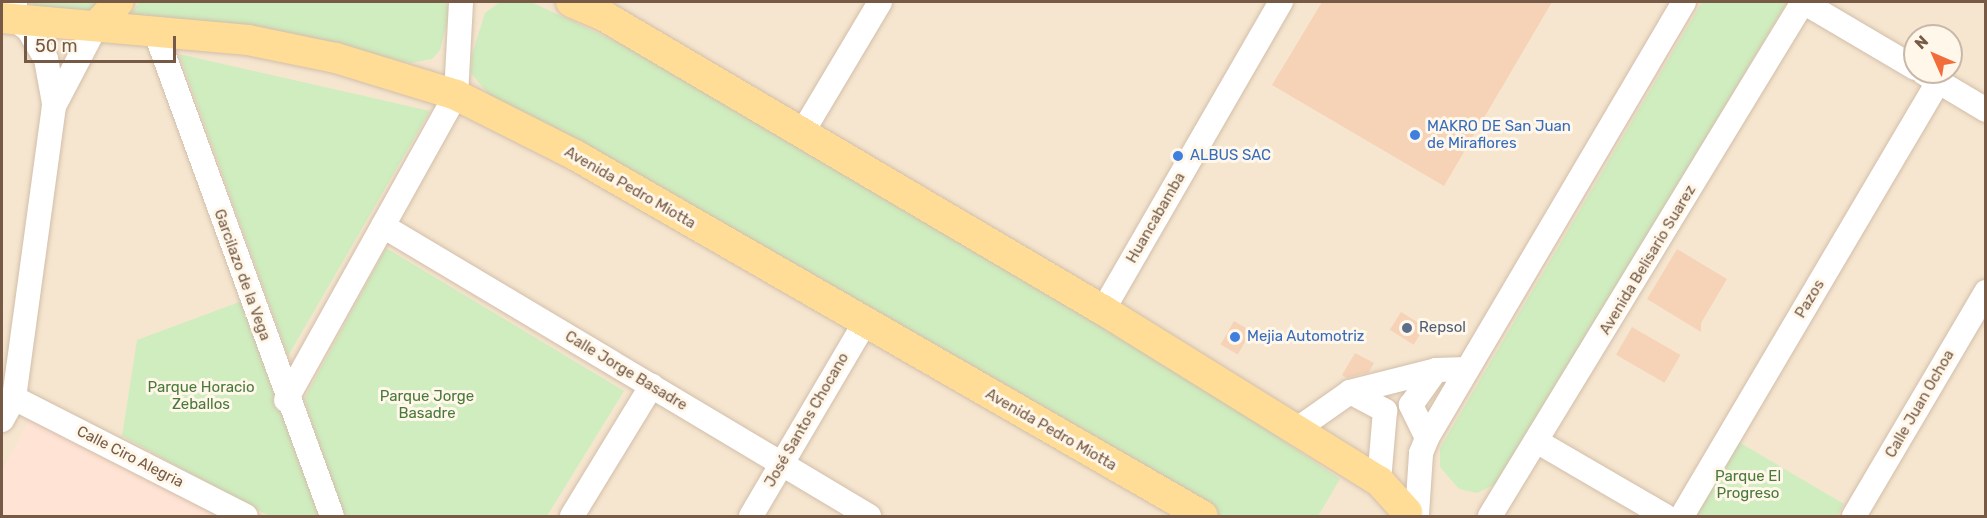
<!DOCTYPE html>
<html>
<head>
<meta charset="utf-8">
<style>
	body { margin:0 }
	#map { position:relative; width:1987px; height:518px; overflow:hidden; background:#fef4e1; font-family:Rubik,sans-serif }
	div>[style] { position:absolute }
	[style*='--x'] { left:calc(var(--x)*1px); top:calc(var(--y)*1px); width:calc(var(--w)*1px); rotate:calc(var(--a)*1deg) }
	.residential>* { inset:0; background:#f6e6cf }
	.commercial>* { inset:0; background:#ffe3d4 }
	.green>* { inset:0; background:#cfedbf }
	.building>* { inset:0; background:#f6d3b7; transform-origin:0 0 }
	.roads { filter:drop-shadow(0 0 2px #d2beaa) drop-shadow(0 0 2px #d2beaa) }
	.minor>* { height:24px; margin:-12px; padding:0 12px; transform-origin:12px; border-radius:12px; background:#fff }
	.major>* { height:30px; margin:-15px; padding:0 15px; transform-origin:15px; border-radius:15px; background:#ffdd97 }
	.dots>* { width:16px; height:16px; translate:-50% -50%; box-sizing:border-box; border:3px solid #fff7e9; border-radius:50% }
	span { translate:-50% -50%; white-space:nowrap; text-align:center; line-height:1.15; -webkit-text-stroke:6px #fff7e9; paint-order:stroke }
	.shop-label { font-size:15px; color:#366cbe }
	.left { translate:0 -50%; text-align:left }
	.street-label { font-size:15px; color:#775a46 }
	.service-label { font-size:15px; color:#4e5e75 }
	.park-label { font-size:15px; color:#4a793b }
	.frame { position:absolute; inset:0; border:3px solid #775a46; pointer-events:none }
	.north { position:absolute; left:1903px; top:24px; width:60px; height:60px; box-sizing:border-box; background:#fff7e9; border:2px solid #c9b8a8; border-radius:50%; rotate:315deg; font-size:16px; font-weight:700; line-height:24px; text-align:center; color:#775a46 }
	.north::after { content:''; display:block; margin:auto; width:21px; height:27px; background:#f26d3c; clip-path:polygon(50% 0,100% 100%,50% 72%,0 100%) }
	.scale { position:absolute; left:24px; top:36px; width:152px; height:27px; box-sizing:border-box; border:3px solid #775a46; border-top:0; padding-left:8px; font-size:18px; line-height:21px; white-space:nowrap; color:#775a46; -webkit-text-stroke:4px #fff7e9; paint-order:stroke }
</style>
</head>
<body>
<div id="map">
	<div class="residential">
		<i style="clip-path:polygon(evenodd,2px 2px,1985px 2px,1985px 516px,2px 516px,2px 2px,1915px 36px,1951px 36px,1951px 72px,1915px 72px,1915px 36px)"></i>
	</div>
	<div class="commercial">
		<i style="clip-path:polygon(31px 416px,214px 516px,2px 516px,2px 471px)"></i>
	</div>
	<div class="green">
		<i style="clip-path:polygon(31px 2px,100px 2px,88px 15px,36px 8px)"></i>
		<i style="clip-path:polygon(140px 2px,445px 2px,450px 12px,440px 50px,432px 59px,410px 63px,345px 48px,128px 17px)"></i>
		<i style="clip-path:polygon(500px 2px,531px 2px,643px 54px,1141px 345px,1340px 479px,1318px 516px,1215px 516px,494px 101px,471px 73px,472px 55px,485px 13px)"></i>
		<i style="clip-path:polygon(1702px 2px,1787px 2px,1502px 481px,1477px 493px,1459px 489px,1440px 467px,1440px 448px)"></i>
		<i style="clip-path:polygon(179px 54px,430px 111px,288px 356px)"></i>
		<i style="clip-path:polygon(386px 248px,624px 391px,547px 516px,343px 516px,304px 399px)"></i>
		<i style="clip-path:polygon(242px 301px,321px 516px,269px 516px,122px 436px,137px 340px)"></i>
		<i style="clip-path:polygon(1737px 441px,1844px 504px,1837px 516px,1694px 516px)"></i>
	</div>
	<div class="building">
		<i style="clip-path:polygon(1322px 2px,1552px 2px,1444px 186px,1272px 85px)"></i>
		<i style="clip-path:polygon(1677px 249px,1727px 279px,1701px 323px,1701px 332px,1647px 299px)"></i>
		<i style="left:1401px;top:312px;width:28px;height:21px;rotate:32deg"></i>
		<i style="left:1234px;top:321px;width:20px;height:27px;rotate:30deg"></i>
		<i style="left:1632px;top:327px;width:56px;height:32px;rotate:30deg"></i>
		<i style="clip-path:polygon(1355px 353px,1374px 363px,1369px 372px,1347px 378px,1342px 375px)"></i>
	</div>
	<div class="roads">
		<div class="minor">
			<i style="--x:15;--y:2;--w:17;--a:93"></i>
			<i style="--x:14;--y:19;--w:17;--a:36"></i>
			<i style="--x:28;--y:29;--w:35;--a:59"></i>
			<i style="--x:46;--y:59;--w:45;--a:79.7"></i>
			<i style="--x:1803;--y:2;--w:130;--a:30.5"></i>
			<i style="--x:155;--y:31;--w:516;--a:69.95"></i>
			<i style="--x:1924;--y:73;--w:72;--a:30.8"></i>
			<i style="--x:802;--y:133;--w:152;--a:-59.2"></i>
			<i style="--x:383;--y:226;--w:566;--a:30.82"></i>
			<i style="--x:1103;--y:310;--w:356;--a:-60"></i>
			<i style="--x:1350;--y:392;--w:40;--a:28"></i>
			<i style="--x:1385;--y:411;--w:70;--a:94.9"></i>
			<i style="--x:14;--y:398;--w:260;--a:27"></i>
			<i style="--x:286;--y:400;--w:349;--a:-60.9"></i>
			<i style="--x:456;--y:95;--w:93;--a:-86.9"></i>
			<i style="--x:2;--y:420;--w:25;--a:-61"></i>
			<i style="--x:14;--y:398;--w:295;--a:-82.2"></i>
			<i style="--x:54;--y:106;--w:90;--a:-62.3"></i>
			<i style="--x:1296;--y:430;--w:66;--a:-35.1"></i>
			<i style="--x:1350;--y:392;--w:89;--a:-14.3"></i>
			<i style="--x:1436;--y:370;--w:31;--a:-2"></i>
			<i style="--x:1427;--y:438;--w:37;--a:-116"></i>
			<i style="--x:1411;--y:405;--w:43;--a:-54.5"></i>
			<i style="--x:1538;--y:442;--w:147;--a:30.2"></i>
			<i style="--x:1417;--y:514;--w:61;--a:-86.2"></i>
			<i style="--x:1421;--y:453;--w:16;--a:-68"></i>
			<i style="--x:1427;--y:438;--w:506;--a:-59.48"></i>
			<i style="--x:572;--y:516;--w:153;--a:-58.6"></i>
			<i style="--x:751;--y:516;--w:223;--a:-59.5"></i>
			<i style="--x:1490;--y:516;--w:602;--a:-58.66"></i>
			<i style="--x:1682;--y:516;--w:504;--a:-59.47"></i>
			<i style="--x:1854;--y:516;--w:260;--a:-59.5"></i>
		</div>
		<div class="major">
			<i style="--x:571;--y:2;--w:36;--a:23"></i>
			<i style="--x:604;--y:16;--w:579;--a:30.51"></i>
			<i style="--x:1103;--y:310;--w:325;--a:31.8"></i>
			<i style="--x:1379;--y:481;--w:42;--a:47.9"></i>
			<i style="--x:2;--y:18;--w:247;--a:5.1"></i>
			<i style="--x:248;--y:40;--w:90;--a:11.6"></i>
			<i style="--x:336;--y:58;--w:126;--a:17.1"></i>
			<i style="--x:456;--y:95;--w:133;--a:26.8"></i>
			<i style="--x:575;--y:155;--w:724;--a:29.89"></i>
			<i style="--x:96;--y:26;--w:33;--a:-47"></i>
		</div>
	</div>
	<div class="dots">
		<i style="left:1415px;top:135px;background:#3f7fe0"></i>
		<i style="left:1178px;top:156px;background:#3f7fe0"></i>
		<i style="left:1407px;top:328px;background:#5c6f8a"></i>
		<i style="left:1235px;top:337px;background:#3f7fe0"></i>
	</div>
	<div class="shop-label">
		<span class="left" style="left:1427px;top:135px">MAKRO DE San Juan<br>de Miraflores</span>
		<span class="left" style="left:1190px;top:156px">ALBUS SAC</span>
		<span class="left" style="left:1247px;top:337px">Mejia Automotriz</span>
	</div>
	<div class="street-label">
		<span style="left:630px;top:188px;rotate:30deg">Avenida Pedro Miotta</span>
		<span style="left:1156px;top:218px;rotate:-60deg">Huancabamba</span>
		<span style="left:1648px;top:260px;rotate:-59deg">Avenida Belisario Suarez</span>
		<span style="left:242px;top:275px;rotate:70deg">Garcilazo de la Vega</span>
		<span style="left:1810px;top:299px;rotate:-59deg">Pazos</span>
		<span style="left:626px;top:371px;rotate:31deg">Calle Jorge Basadre</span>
		<span style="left:1920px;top:404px;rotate:-60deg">Calle Juan Ochoa</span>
		<span style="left:807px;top:420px;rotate:-60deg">José Santos Chocano</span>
		<span style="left:1051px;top:430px;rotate:30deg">Avenida Pedro Miotta</span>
		<span style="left:130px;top:457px;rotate:27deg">Calle Ciro Alegria</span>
	</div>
	<div class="service-label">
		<span class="left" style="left:1419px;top:328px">Repsol</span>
	</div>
	<div class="park-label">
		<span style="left:201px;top:396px">Parque Horacio<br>Zeballos</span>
		<span style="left:427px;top:405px">Parque Jorge<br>Basadre</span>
		<span style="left:1748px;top:485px">Parque El<br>Progreso</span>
	</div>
	<div class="frame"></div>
	<div class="north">N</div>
	<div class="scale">50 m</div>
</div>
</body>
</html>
